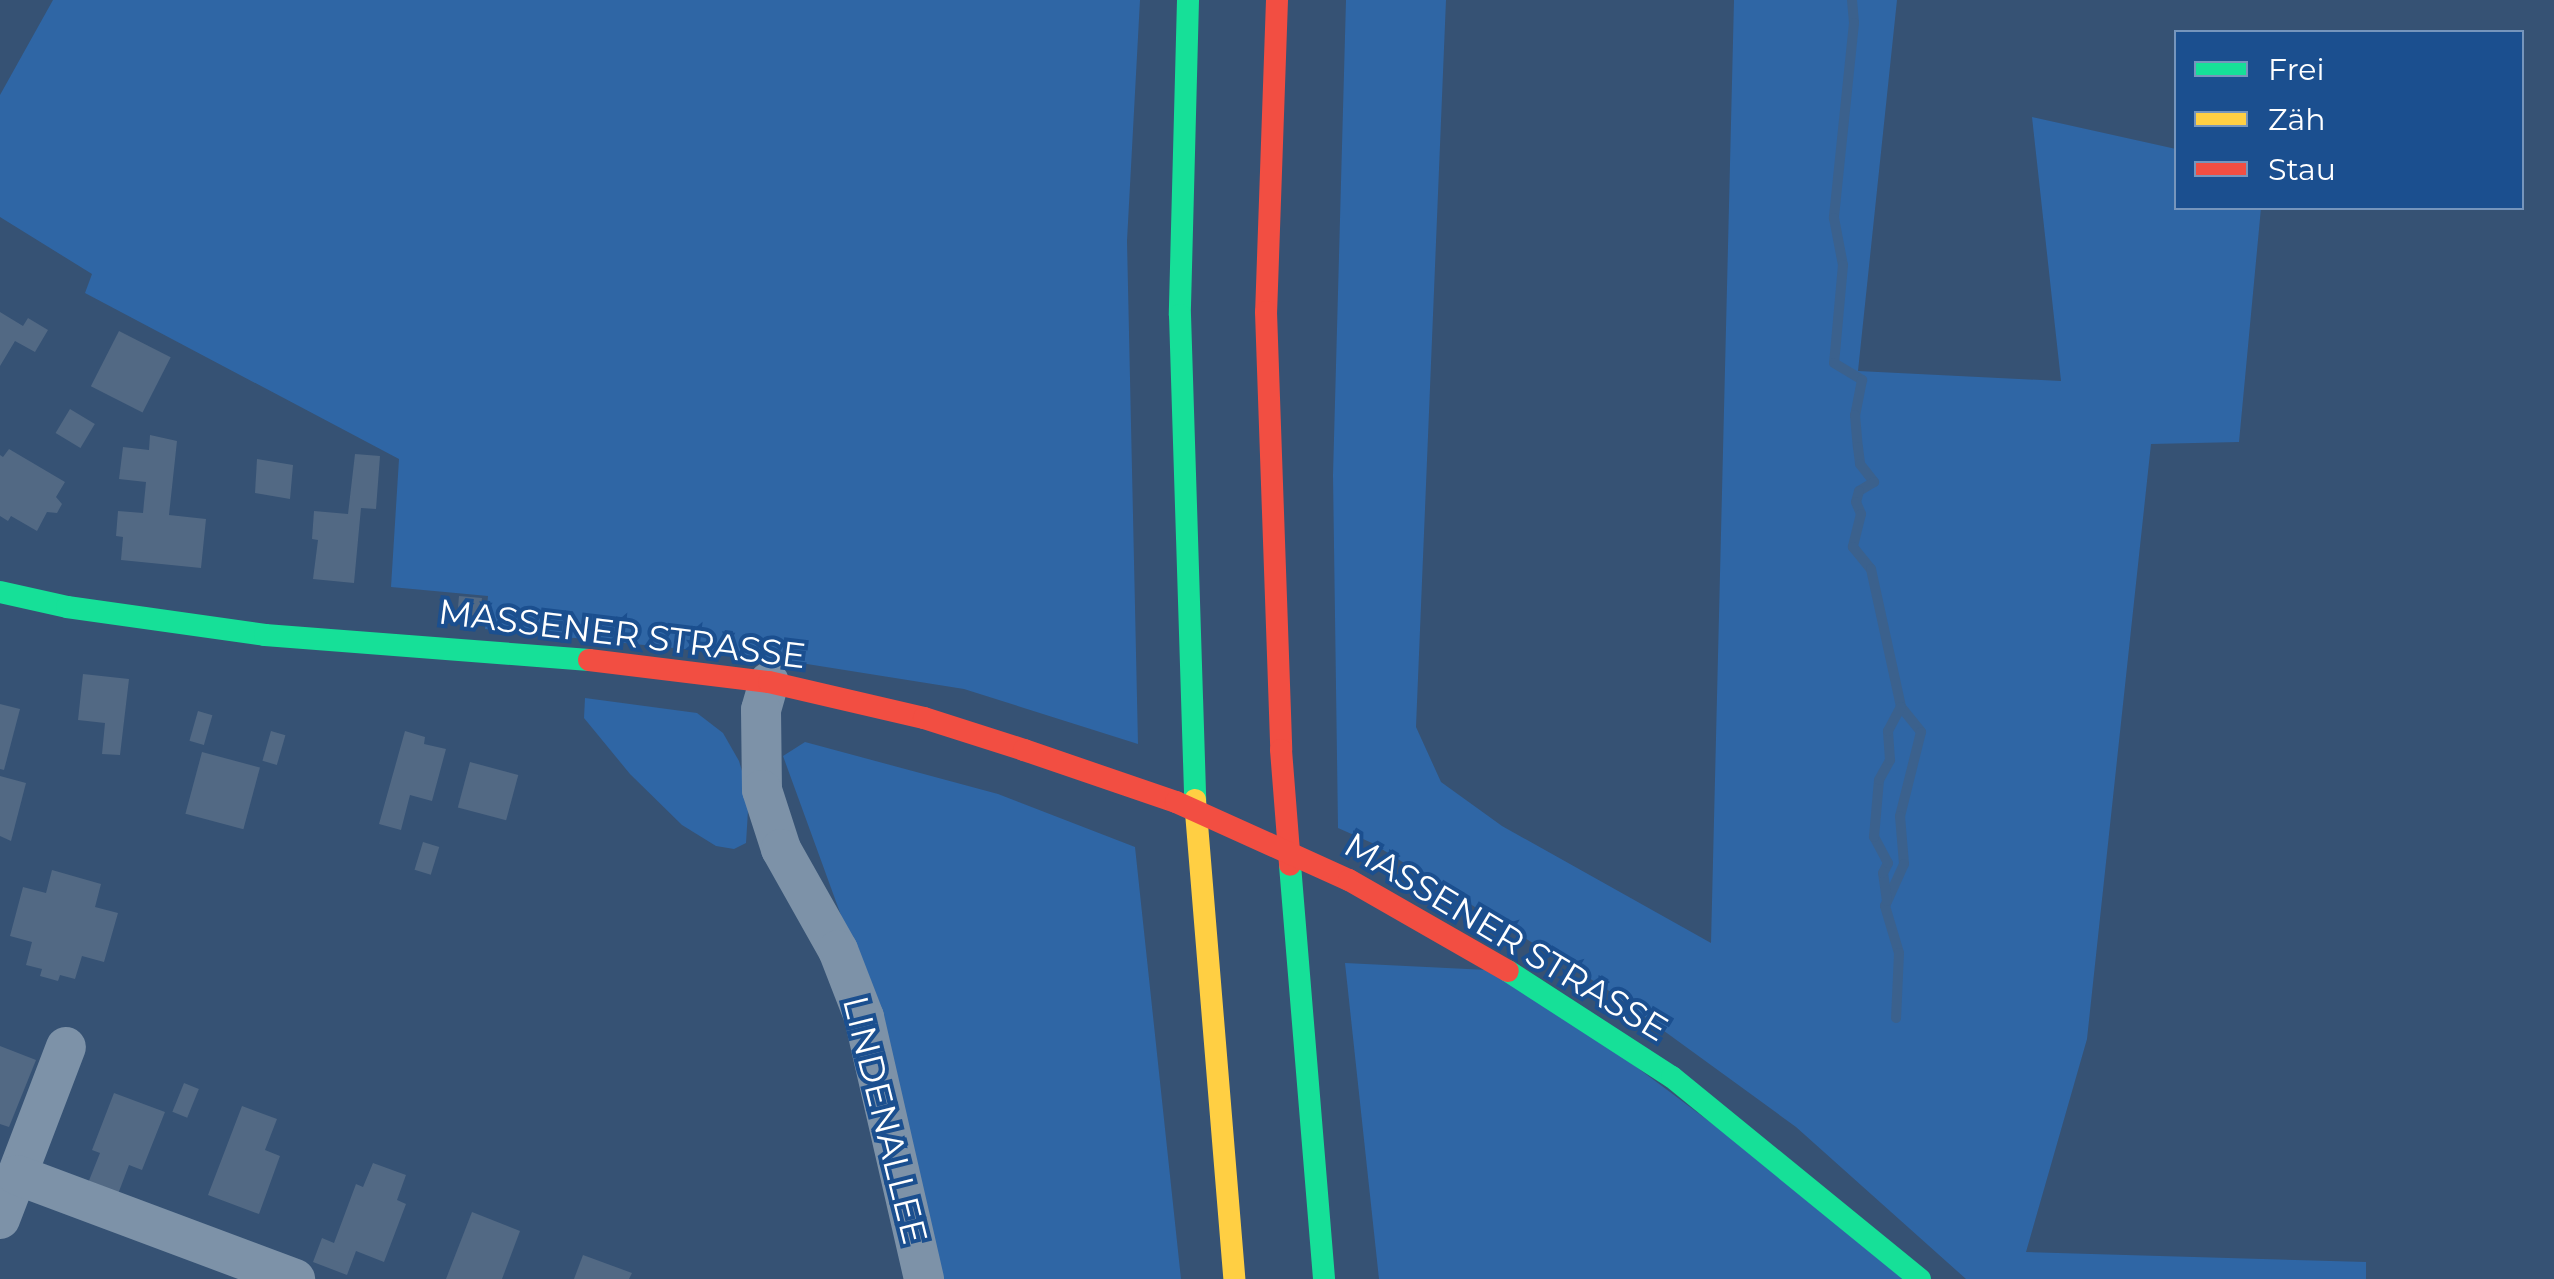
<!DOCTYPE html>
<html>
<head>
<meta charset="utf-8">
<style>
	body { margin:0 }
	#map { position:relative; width:2554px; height:1279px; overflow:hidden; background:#365274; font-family:Montserrat,sans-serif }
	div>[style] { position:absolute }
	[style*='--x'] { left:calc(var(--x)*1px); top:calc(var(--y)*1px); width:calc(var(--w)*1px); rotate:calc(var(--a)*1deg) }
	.green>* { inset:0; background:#2f66a5 }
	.stream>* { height:10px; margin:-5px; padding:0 5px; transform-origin:5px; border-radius:5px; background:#3b618d }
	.building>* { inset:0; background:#526984; transform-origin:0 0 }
	.street>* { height:40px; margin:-20px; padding:0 20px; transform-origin:20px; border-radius:20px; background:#7d92a8 }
	.fast>* { height:22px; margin:-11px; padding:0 11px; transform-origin:11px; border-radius:11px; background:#16e098 }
	.slow>* { height:22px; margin:-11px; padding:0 11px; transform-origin:11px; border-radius:11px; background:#ffcf43 }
	.jam>* { height:22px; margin:-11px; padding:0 11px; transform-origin:11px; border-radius:11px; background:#f24e42 }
	.jam-bridge>* { height:22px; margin:-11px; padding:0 11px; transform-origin:11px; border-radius:11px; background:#f24e42 }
	span { translate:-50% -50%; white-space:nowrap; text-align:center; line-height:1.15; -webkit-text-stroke:8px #1b4f8f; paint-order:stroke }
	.street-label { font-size:35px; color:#fff }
	.legend { position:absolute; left:2174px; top:30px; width:350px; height:180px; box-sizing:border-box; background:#1b4f8f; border:2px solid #7695bc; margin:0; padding:12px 18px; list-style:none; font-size:30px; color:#fff }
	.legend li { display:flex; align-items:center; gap:20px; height:50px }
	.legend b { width:50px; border:2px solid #7695bc }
</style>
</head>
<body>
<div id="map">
	<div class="green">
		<i style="clip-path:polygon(53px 0,1140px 0,1127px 241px,1138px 744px,964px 689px,763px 657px,485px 629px,488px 596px,391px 587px,399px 459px,85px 293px,92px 274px,0 217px,0 95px)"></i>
		<i style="clip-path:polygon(1346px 0,1446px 0,1416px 727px,1441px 782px,1502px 826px,1711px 943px,1734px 0,1897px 0,1858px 371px,2061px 381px,2032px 117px,2176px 149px,2176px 208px,2261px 208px,2239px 442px,2151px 444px,2087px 1039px,2026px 1252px,2366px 1262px,2366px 1279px,1966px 1279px,1796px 1127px,1605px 988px,1372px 843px,1338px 828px,1333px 475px)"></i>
		<i style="clip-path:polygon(585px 698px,697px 713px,723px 733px,739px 761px,749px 794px,746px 843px,734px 849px,716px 846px,682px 825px,630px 774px,584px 718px)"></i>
		<i style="clip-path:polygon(805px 742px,998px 794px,1135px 847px,1181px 1279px,914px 1279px,882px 1028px,783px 756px)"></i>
		<i style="clip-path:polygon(1345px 963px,1508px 971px,1920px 1279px,1379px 1279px)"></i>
	</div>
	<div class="stream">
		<i style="--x:1852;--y:0;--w:23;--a:85"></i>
		<i style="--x:1854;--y:23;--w:196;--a:95.9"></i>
		<i style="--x:1834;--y:218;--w:48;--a:79.2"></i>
		<i style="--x:1843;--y:265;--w:98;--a:95.2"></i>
		<i style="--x:1834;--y:363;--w:33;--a:31"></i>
		<i style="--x:1862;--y:380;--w:36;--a:101"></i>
		<i style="--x:1855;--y:415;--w:32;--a:85"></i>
		<i style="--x:1858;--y:447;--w:17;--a:83"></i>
		<i style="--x:1860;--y:464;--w:23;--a:52"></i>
		<i style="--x:1874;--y:482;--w:17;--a:149"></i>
		<i style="--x:1859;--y:491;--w:11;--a:105"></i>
		<i style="--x:1856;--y:502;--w:13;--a:67"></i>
		<i style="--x:1861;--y:514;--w:34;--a:104"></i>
		<i style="--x:1853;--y:547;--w:28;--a:51"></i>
		<i style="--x:1871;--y:569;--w:141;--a:77.7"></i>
		<i style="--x:1901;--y:707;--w:32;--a:51"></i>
		<i style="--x:1921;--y:732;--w:87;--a:104"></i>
		<i style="--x:1900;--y:816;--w:48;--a:85.2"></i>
		<i style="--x:1904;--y:864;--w:46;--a:114.3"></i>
		<i style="--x:1885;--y:906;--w:49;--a:73.4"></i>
		<i style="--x:1899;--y:953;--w:65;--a:92.6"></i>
		<i style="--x:1887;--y:901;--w:28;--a:-98"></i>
		<i style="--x:1883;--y:873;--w:11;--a:-63"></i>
		<i style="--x:1888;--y:863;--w:30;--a:-118"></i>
		<i style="--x:1874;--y:837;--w:57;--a:-85"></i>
		<i style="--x:1879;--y:780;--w:23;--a:-61"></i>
		<i style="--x:1890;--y:760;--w:29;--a:-94"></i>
		<i style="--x:1888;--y:731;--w:27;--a:-62"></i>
	</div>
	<div class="building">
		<i style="clip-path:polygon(0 312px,23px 326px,28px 318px,48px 330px,35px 352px,15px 341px,0 366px)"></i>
		<i style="left:119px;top:331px;width:58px;height:62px;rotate:27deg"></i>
		<i style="left:70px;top:409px;width:29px;height:28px;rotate:31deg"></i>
		<i style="clip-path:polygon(150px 435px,177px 441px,169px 515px,206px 519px,201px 568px,121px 560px,123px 537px,116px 536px,118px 511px,143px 513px,146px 482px,119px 479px,123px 447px,149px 450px)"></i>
		<i style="clip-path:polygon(9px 449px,65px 482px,56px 497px,62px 504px,57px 513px,47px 512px,37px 531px,11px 516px,8px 521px,0 516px,0 455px,3px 457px)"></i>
		<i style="clip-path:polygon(355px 454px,380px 456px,376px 509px,361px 508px,354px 583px,313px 579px,318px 540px,312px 539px,314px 511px,348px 514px)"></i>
		<i style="clip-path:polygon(257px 459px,293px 465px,290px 499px,255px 493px)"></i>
		<i style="left:459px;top:596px;width:23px;height:18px;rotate:5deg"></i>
		<i style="clip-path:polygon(83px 674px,129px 679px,120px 755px,102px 754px,105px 723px,78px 720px)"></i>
		<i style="clip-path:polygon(0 704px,20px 709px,4px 770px,0 769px)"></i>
		<i style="left:198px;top:711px;width:15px;height:31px;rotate:16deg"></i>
		<i style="left:271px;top:731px;width:15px;height:31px;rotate:16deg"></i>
		<i style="clip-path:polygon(405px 731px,425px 737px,424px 744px,446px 749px,432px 801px,410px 795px,401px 830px,379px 824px)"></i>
		<i style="left:202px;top:752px;width:60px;height:64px;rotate:15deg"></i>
		<i style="left:470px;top:762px;width:50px;height:47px;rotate:15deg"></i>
		<i style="clip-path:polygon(0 776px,26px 783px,11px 841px,0 836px)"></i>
		<i style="left:423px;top:842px;width:17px;height:29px;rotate:17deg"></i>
		<i style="clip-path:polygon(52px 870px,101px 884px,95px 907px,118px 913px,104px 962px,82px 956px,75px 979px,60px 975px,58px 981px,40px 976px,42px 969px,26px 965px,32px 942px,10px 936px,23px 887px,46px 893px)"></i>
		<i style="clip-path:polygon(0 1046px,36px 1060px,9px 1127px,0 1124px)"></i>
		<i style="left:184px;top:1083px;width:16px;height:31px;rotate:22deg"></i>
		<i style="clip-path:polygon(114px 1093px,165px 1112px,142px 1170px,129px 1165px,118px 1194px,88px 1183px,100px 1153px,92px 1150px)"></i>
		<i style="clip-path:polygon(242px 1106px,277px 1119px,265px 1150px,280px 1156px,259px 1214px,208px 1195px)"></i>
		<i style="clip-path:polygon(373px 1163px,406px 1175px,397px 1200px,406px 1204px,384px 1262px,356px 1251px,347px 1275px,313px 1262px,322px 1238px,334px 1243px,356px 1184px,363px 1187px)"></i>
		<i style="clip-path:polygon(472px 1212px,520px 1231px,502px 1279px,446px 1279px)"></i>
		<i style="clip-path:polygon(583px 1255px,632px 1273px,629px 1279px,574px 1279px)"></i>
	</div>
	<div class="street">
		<i style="--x:769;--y:682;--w:29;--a:106"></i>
		<i style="--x:761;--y:710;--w:80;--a:89.3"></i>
		<i style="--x:762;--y:790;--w:62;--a:72.1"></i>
		<i style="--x:781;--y:849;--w:116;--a:60.6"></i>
		<i style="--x:838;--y:950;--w:72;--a:68.8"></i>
		<i style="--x:864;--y:1017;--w:269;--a:77.1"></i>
		<i style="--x:17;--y:1175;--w:137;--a:-69.1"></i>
		<i style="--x:0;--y:1219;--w:47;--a:-68.9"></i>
		<i style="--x:17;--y:1175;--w:297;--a:20.5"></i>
	</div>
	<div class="fast">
		<i style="--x:1188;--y:0;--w:315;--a:91.5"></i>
		<i style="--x:1180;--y:315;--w:485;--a:88.2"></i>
		<i style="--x:0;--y:592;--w:69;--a:12.6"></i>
		<i style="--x:67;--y:607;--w:200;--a:8"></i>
		<i style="--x:265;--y:635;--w:325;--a:4.4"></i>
		<i style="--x:1290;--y:865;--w:415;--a:85.3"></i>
		<i style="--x:1508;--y:971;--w:195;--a:32.9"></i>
		<i style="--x:1672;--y:1077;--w:320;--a:39.2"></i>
	</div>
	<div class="slow">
		<i style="--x:1195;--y:800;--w:481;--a:85.3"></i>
	</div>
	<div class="jam">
		<i style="--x:1277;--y:0;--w:312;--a:92"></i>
		<i style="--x:1266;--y:312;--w:438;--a:88"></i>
		<i style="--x:1281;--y:750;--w:115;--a:85.5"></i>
		<i style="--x:589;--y:660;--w:181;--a:7"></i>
		<i style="--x:769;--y:682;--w:159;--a:13.1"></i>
		<i style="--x:924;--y:718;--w:105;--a:17.7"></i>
	</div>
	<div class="jam-bridge">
		<i style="--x:1024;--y:750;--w:161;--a:18.9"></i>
		<i style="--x:1176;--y:802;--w:190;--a:24.3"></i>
		<i style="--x:1349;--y:880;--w:183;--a:29.8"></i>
	</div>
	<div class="street-label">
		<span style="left:622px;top:634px;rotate:7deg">MASSENER STRASSE</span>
		<span style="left:1506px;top:937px;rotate:31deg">MASSENER STRASSE</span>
		<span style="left:885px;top:1120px;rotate:76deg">LINDENALLEE</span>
	</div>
	<ul class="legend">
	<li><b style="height:12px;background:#16e098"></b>Frei</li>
	<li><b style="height:12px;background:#ffcf43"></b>Zäh</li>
	<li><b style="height:12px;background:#f24e42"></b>Stau</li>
	</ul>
</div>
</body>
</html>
